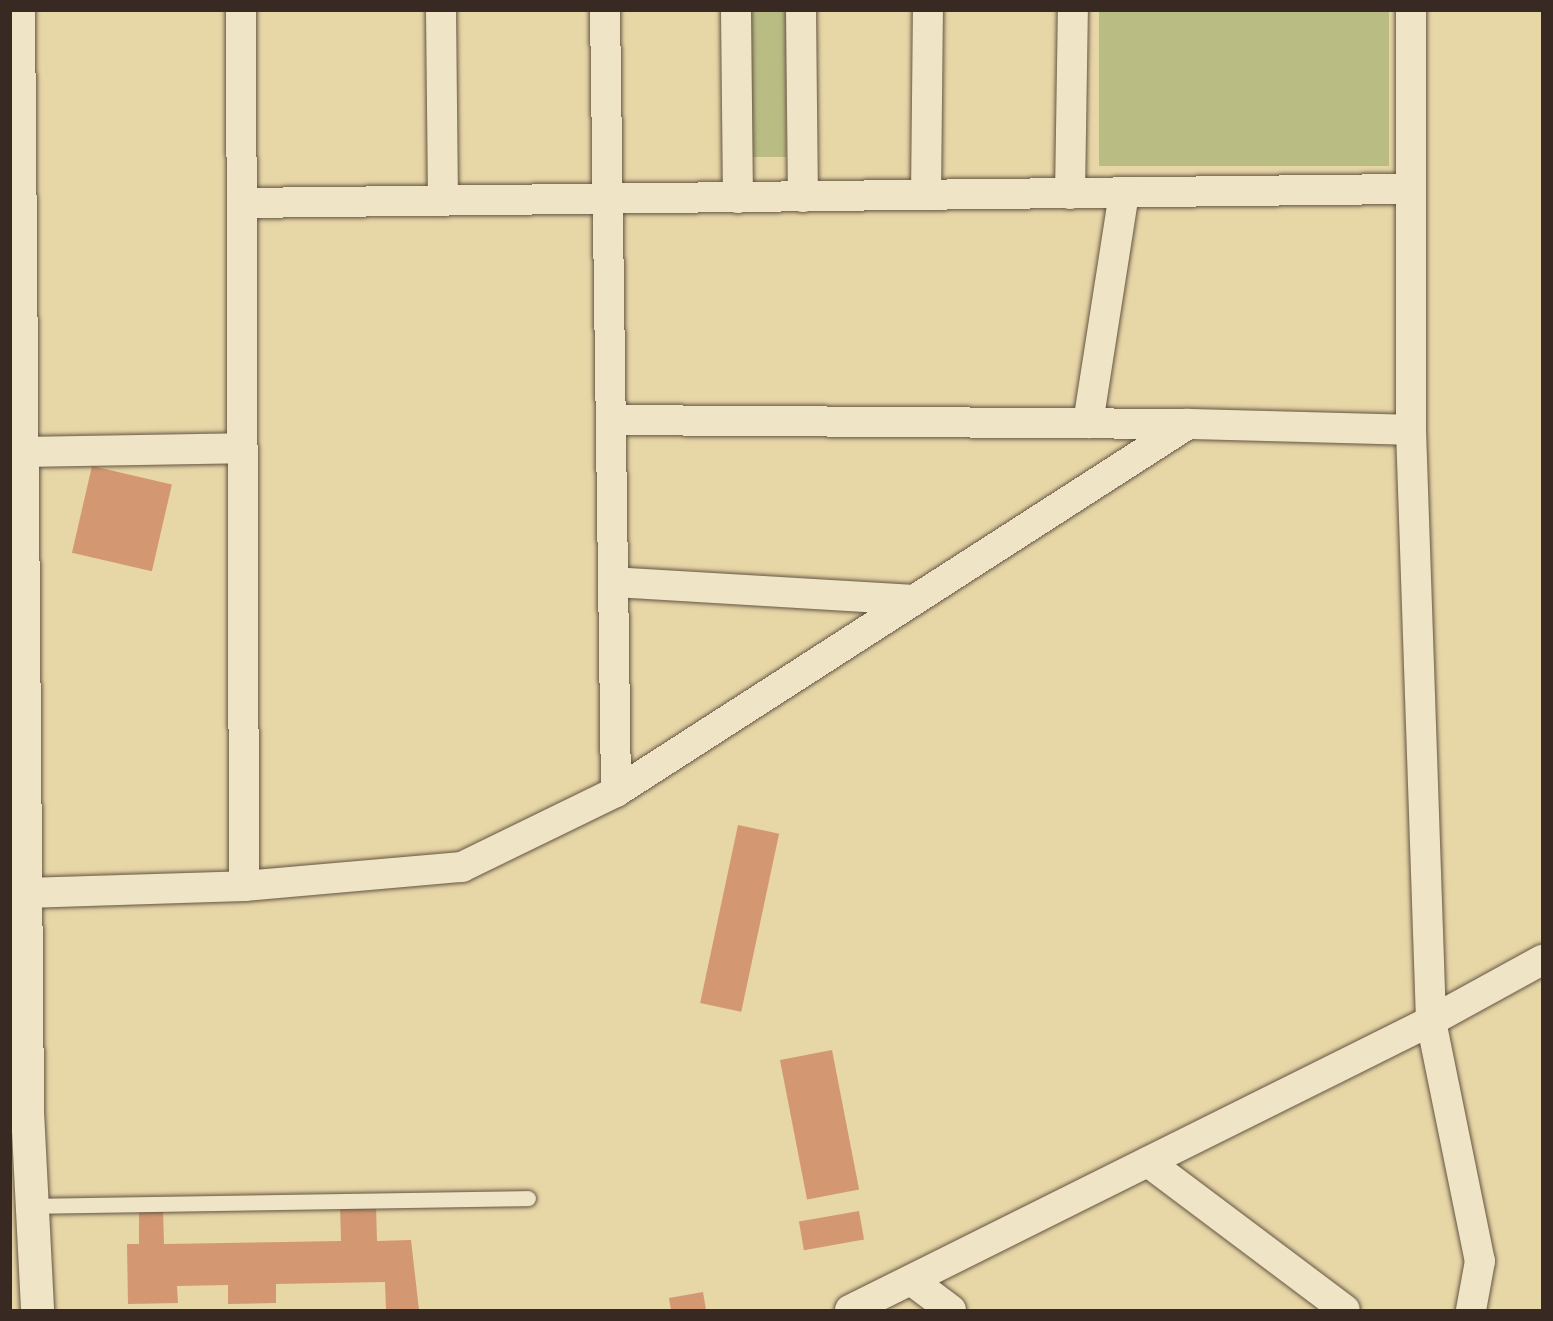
<!DOCTYPE html>
<html>
<head>
<meta charset="utf-8">
<style>
	body { margin:0 }
	#map { position:relative; width:1553px; height:1321px; overflow:hidden; background:#e7d6a6; font-family:"EB Garamond",serif }
	div>[style] { position:absolute }
	[style*='--x'] { left:calc(var(--x)*1px); top:calc(var(--y)*1px); width:calc(var(--w)*1px); rotate:calc(var(--a)*1deg) }
	.green>* { inset:0; background:#b9bd84; transform-origin:0 0 }
	.building>* { inset:0; background:#d39872; transform-origin:0 0 }
	.roads { filter:drop-shadow(0 0 2px #645544) drop-shadow(0 0 2px #645544) }
	.service>* { height:15px; margin:-7.5px; padding:0 7.5px; transform-origin:7.5px; border-radius:7.5px; background:#efe4c5 }
	.minor>* { height:30px; margin:-15px; padding:0 15px; transform-origin:15px; border-radius:15px; background:#efe4c5 }
	.secondary>* { height:33px; margin:-16.5px; padding:0 16.5px; transform-origin:16.5px; border-radius:16.5px; background:#efe4c5 }
	span { translate:-50% -50%; white-space:nowrap; text-align:center; line-height:1.15; -webkit-text-stroke:5px #efe4c5; paint-order:stroke }
	.frame { position:absolute; inset:0; border:12px solid #382a23; pointer-events:none }
</style>
</head>
<body>
<div id="map">
	<div class="green">
		<i style="left:746px;top:11px;width:40px;height:146px"></i>
		<i style="left:1099px;top:11px;width:290px;height:155px"></i>
	</div>
	<div class="building">
		<i style="left:92px;top:466px;width:82px;height:89px;rotate:13deg"></i>
		<i style="left:738px;top:825px;width:42px;height:182px;rotate:12deg"></i>
		<i style="left:832px;top:1050px;width:142px;height:53px;rotate:79deg"></i>
		<i style="clip-path:polygon(376px 1205px,377px 1241px,411px 1240px,419px 1310px,386px 1310px,385px 1282px,276px 1284px,276px 1303px,228px 1304px,228px 1285px,177px 1286px,178px 1303px,128px 1304px,127px 1244px,139px 1244px,139px 1208px,163px 1208px,164px 1244px,341px 1241px,340px 1206px)"></i>
		<i style="left:859px;top:1211px;width:29px;height:61px;rotate:80deg"></i>
		<i style="clip-path:polygon(703px 1292px,706px 1310px,671px 1310px,669px 1298px)"></i>
	</div>
	<div class="roads">
		<div class="service">
			<i style="--x:32;--y:1206;--w:496;--a:-0.9"></i>
		</div>
		<div class="minor">
			<i style="--x:241;--y:10;--w:876;--a:89.8"></i>
			<i style="--x:441;--y:10;--w:191;--a:89.4"></i>
			<i style="--x:605;--y:10;--w:782;--a:89.19"></i>
			<i style="--x:736;--y:10;--w:188;--a:89.4"></i>
			<i style="--x:801;--y:10;--w:187;--a:89.4"></i>
			<i style="--x:1411;--y:10;--w:420;--a:90"></i>
			<i style="--x:1411;--y:430;--w:591;--a:88.06"></i>
			<i style="--x:1431;--y:1021;--w:245;--a:78.5"></i>
			<i style="--x:1480;--y:1261;--w:50;--a:100.4"></i>
			<i style="--x:1070;--y:194;--w:184;--a:-89.1"></i>
			<i style="--x:926;--y:195;--w:185;--a:-89.4"></i>
			<i style="--x:242;--y:203;--w:1169;--a:-0.69"></i>
			<i style="--x:611;--y:420;--w:577;--a:0.4"></i>
			<i style="--x:1088;--y:423;--w:233;--a:-81.1"></i>
			<i style="--x:22;--y:452;--w:220;--a:-1"></i>
			<i style="--x:613;--y:582;--w:300;--a:3.4"></i>
			<i style="--x:25;--y:893;--w:219;--a:-1.8"></i>
			<i style="--x:244;--y:886;--w:219;--a:-5"></i>
			<i style="--x:462;--y:867;--w:171;--a:-26"></i>
			<i style="--x:616;--y:792;--w:680;--a:-32.76"></i>
			<i style="--x:1188;--y:424;--w:223;--a:1.5"></i>
			<i style="--x:1148;--y:1162;--w:246;--a:36.9"></i>
			<i style="--x:911;--y:1280;--w:50;--a:36.9"></i>
			<i style="--x:850;--y:1310;--w:649;--a:-26.45"></i>
			<i style="--x:1431;--y:1021;--w:127;--a:-28.8"></i>
		</div>
		<div class="secondary">
			<i style="--x:18;--y:10;--w:1101;--a:89.53"></i>
			<i style="--x:27;--y:1111;--w:199;--a:87.1"></i>
		</div>
	</div>
	<div class="frame"></div>
</div>
</body>
</html>
